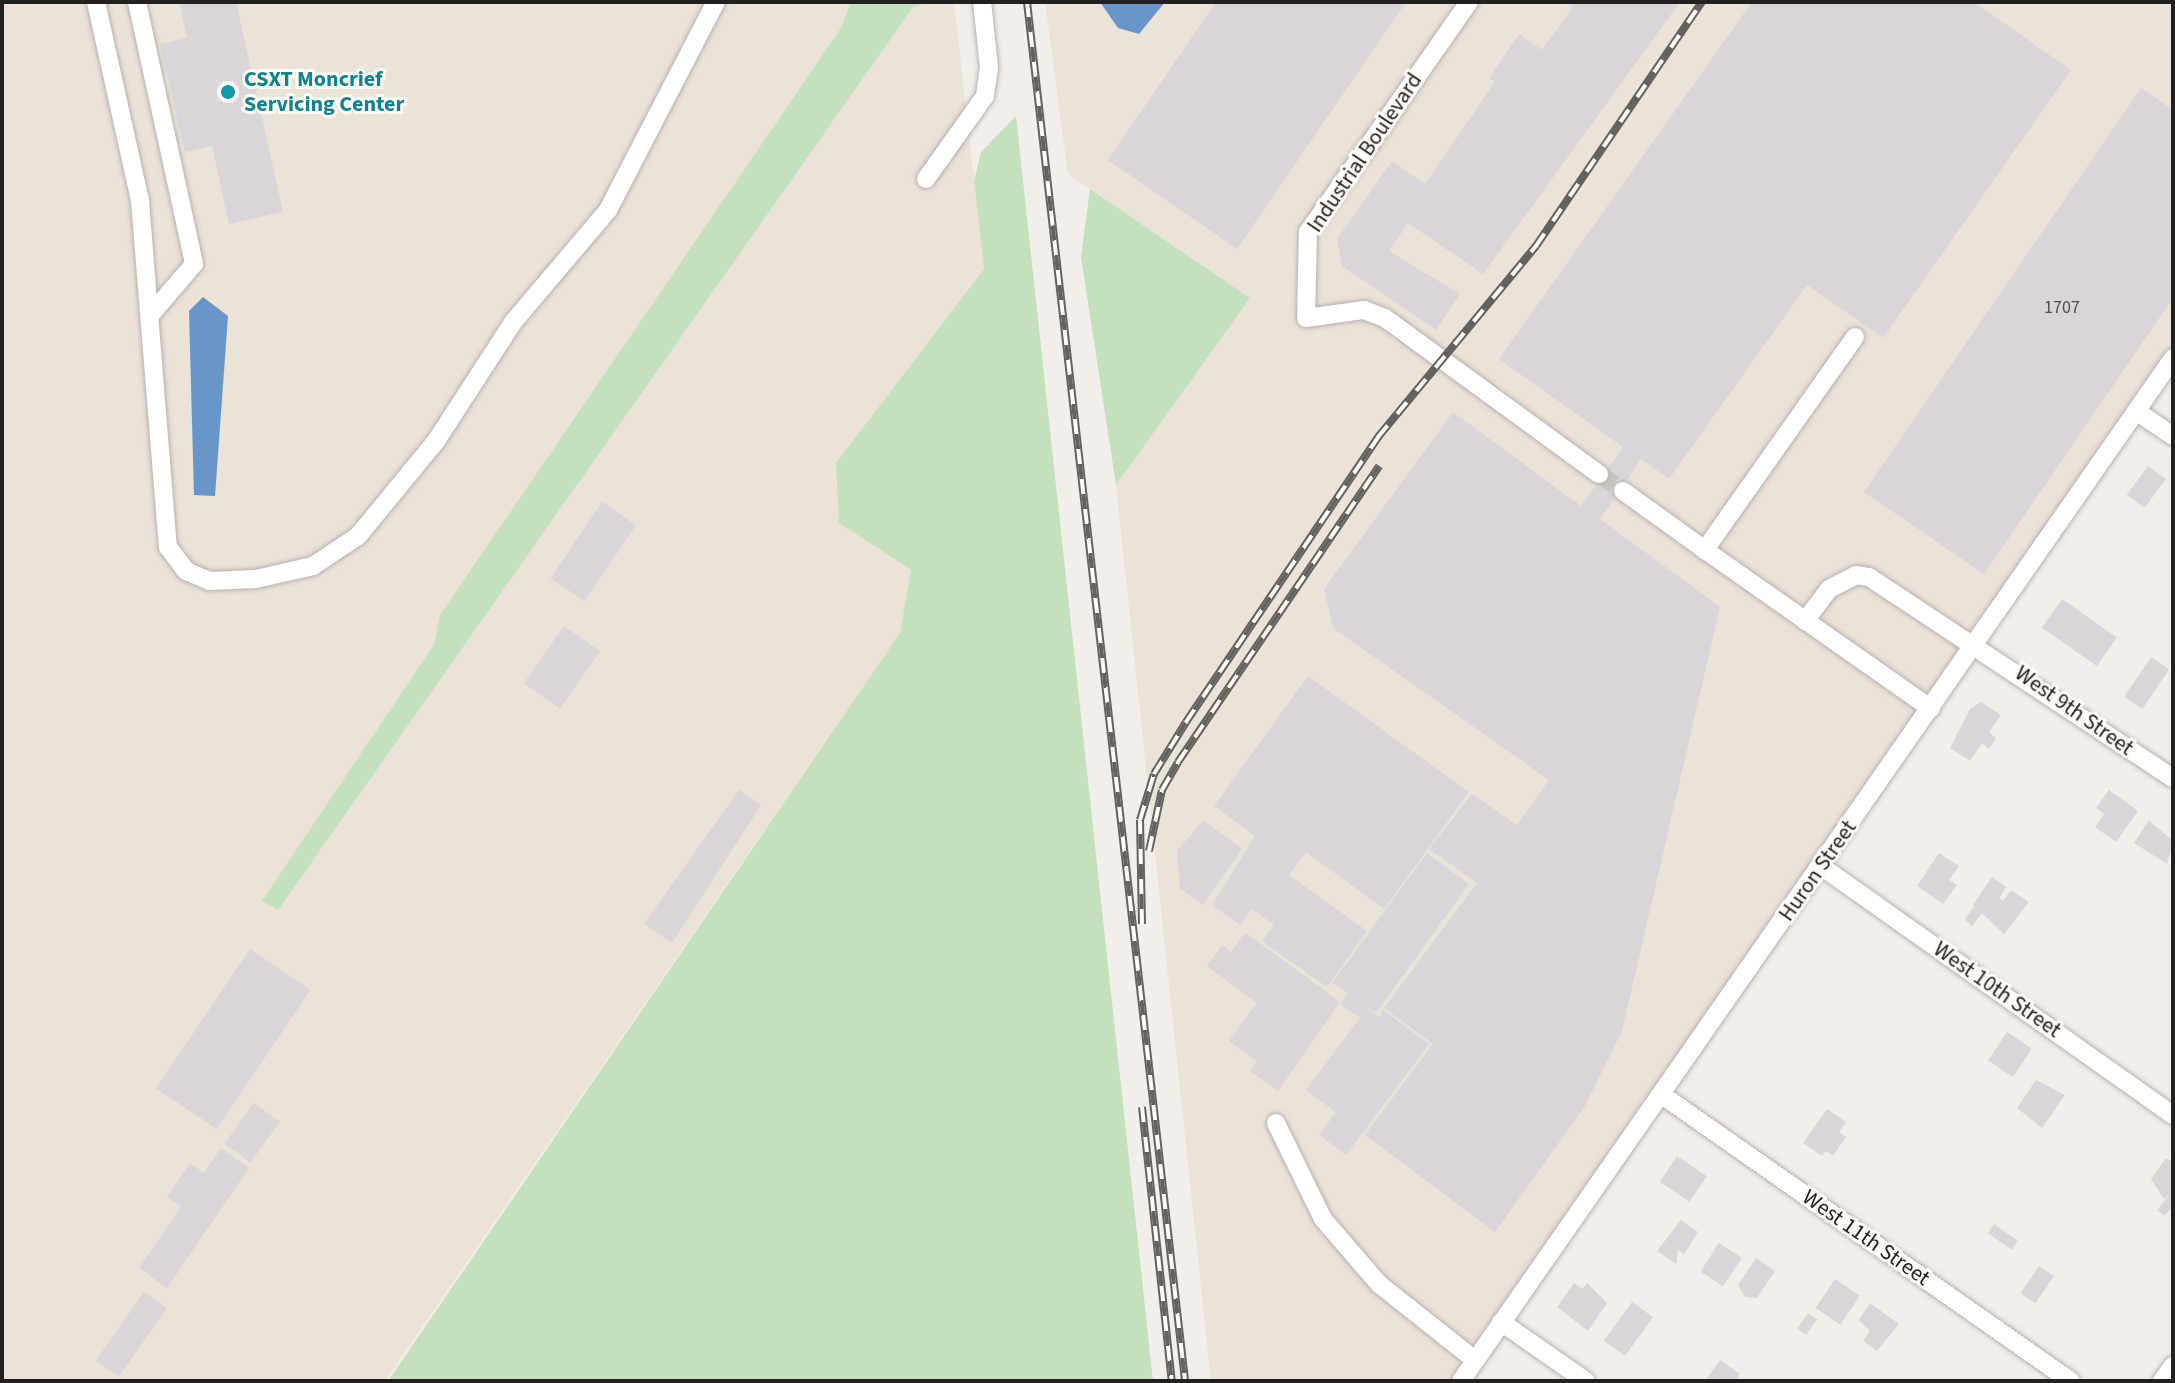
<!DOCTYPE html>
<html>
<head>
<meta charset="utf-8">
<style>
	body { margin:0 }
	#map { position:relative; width:2175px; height:1383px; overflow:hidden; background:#f2eeea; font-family:"Source Sans 3",sans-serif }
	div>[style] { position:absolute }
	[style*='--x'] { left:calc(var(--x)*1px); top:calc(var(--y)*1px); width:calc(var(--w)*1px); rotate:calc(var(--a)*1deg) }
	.built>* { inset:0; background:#ebe2d8 }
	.green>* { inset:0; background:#c5e0bc }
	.water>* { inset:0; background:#6896c9 }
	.building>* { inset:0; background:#d9d5d9; transform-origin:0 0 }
	.minor-tunnel>* { height:18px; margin-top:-9px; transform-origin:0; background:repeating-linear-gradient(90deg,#c8c5c1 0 18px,transparent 0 27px) }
	.roads { filter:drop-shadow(0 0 2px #b6b2ae) drop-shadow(0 0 2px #b6b2ae) }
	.minor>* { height:18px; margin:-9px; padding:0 9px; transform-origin:9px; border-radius:9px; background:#fff }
	.rail>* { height:8px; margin-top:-4px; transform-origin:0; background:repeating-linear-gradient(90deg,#fffcf8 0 15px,#64625f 0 30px); box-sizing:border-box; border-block:2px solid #64625f }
	.dots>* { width:22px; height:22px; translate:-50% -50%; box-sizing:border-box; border:4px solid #fffcf8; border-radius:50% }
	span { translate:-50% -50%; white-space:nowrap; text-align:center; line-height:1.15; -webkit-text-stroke:6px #fffcf8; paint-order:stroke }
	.number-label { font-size:18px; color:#504e4e }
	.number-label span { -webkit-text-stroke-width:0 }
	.culture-label { font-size:22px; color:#0d838f; font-weight:700 }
	.left { translate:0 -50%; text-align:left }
	.street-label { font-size:22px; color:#22211f }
	.frame { position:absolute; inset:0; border:4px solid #22211f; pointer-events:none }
</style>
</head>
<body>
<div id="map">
	<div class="built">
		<i style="clip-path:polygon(2px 2px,954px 2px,984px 269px,836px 463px,839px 523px,911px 570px,900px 633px,385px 1381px,2px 1381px)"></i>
		<i style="clip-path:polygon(1045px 2px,2173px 2px,2173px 345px,1454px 1381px,1211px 1381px,1116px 485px,1250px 298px,1068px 174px)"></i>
	</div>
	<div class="green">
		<i style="clip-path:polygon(851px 2px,929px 2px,913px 7px,278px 910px,262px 901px,435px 643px,440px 615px,841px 28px)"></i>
		<i style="clip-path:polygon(1016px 116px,1153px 1381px,388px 1381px,900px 633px,911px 570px,839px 523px,836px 463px,984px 269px,974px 181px,981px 152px)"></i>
		<i style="clip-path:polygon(1090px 189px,1250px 298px,1116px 485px,1081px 257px)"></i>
	</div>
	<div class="water">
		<i style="clip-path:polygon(1100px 2px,1165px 2px,1139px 34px,1118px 28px)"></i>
		<i style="clip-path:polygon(203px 297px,228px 316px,215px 496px,194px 495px,189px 311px)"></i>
	</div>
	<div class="building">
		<i style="clip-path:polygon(179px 2px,236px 2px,283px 212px,229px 224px,212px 146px,185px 152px,160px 44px,187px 38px)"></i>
		<i style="clip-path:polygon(1216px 2px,1406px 2px,1237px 249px,1108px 160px)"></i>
		<i style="clip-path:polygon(1566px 2px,1680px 2px,1483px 274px,1408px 223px,1389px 251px,1460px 294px,1436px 330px,1342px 266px,1337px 239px,1392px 161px,1425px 184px,1495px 82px,1489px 78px,1519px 34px,1542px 50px,1573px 7px)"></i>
		<i style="clip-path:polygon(1752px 2px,1974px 2px,2071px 70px,1883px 338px,1807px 285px,1669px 479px,1641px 459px,1600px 519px,1720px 607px,1622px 1031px,1585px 1106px,1495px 1232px,1365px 1135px,1433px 1044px,1384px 1008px,1477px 883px,1429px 849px,1472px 794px,1517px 825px,1549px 780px,1333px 628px,1324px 589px,1453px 412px,1581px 506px,1623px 447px,1499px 359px)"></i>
		<i style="clip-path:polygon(2141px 88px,2173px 110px,2173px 298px,1984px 574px,1864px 492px)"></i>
		<i style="left:2148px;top:466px;width:22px;height:36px;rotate:36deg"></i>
		<i style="left:602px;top:502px;width:41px;height:92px;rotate:34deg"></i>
		<i style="left:2062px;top:599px;width:67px;height:35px;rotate:35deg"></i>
		<i style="left:564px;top:626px;width:44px;height:70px;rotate:35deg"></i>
		<i style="left:2151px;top:657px;width:22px;height:48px;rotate:34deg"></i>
		<i style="clip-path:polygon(1308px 676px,1469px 792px,1384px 909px,1306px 852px,1289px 875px,1367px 931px,1327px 987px,1262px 941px,1274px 925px,1252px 909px,1240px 925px,1212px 905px,1255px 836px,1214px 806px)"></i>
		<i style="clip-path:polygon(1981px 702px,2001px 715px,1989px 732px,1996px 738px,1989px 749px,1982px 743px,1970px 761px,1950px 748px,1970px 709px)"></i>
		<i style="clip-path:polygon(739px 790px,761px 805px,672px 943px,644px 924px)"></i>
		<i style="clip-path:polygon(2109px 790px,2138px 811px,2116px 842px,2095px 827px,2104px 814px,2096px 808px)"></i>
		<i style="clip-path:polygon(1203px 820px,1242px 849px,1203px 905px,1180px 888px,1177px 851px)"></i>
		<i style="clip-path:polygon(2149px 820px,2173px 841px,2167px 864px,2134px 843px)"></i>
		<i style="clip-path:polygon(1427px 853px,1469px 884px,1376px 1013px,1364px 1006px,1379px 1017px,1383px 1010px,1429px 1044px,1346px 1155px,1319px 1135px,1336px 1112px,1306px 1090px,1360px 1018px,1340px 1004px,1348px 993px,1332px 983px)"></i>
		<i style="clip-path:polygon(1939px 853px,1959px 866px,1949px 880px,1957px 885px,1943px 904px,1917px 886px)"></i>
		<i style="clip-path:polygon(1992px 877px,2006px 887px,1999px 898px,2003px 901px,2011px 890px,2029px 902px,2004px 934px,1973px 905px)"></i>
		<i style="left:1974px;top:907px;width:10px;height:16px;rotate:37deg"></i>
		<i style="clip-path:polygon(1246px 933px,1340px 1002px,1278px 1091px,1250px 1071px,1257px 1061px,1229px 1041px,1257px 1003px,1207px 966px,1222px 945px,1231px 952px)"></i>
		<i style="left:250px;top:949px;width:73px;height:168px;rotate:34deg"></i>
		<i style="left:2007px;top:1032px;width:30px;height:34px;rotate:34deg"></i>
		<i style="clip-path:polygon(2036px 1080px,2065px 1095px,2042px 1128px,2017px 1108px)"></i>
		<i style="left:254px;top:1103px;width:32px;height:50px;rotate:36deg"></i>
		<i style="clip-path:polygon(1827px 1109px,1846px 1122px,1839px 1132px,1846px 1137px,1833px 1156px,1826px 1151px,1822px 1156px,1803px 1143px)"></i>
		<i style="clip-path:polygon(221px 1148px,249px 1168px,167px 1288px,139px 1268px,181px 1207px,167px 1197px,190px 1163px,204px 1173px)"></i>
		<i style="left:1677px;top:1156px;width:36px;height:31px;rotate:34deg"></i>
		<i style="clip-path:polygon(2166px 1158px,2173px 1163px,2173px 1205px,2165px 1216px,2157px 1210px,2170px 1194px,2164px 1199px,2151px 1179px)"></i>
		<i style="clip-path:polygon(1681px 1220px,1698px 1232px,1684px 1254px,1678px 1250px,1676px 1264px,1657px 1251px)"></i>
		<i style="left:1994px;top:1224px;width:29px;height:11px;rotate:35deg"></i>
		<i style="left:1719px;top:1243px;width:27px;height:34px;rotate:33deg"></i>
		<i style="clip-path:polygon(1756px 1258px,1775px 1271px,1757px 1298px,1745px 1297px,1738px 1285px)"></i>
		<i style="left:2039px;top:1266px;width:18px;height:33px;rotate:34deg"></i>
		<i style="left:1835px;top:1279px;width:30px;height:35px;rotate:34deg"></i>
		<i style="clip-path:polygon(1574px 1283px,1583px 1289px,1587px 1283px,1607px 1303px,1588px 1331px,1557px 1307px)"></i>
		<i style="left:144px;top:1292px;width:28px;height:84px;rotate:35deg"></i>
		<i style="left:1632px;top:1302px;width:26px;height:48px;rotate:36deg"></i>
		<i style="clip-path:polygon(1870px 1303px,1899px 1324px,1877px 1351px,1863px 1341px,1870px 1331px,1859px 1320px)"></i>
		<i style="left:1808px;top:1313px;width:11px;height:19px;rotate:34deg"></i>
		<i style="clip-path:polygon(1720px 1360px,1740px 1374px,1735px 1381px,1705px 1381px)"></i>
	</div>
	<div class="minor-tunnel">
		<i style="--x:1599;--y:474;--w:29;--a:35"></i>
	</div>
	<div class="roads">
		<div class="minor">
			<i style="--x:96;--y:2;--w:204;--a:77.5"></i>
			<i style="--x:140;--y:201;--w:347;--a:85.4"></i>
			<i style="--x:168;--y:547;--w:30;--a:53"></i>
			<i style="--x:186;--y:571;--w:25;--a:23"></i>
			<i style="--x:209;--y:581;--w:47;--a:-2.4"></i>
			<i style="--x:256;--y:579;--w:58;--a:-12.8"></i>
			<i style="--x:313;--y:566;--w:54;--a:-33.7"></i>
			<i style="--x:358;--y:536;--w:123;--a:-50.6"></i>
			<i style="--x:436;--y:441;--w:143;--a:-57"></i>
			<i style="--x:514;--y:321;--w:145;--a:-49.7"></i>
			<i style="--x:608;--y:210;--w:234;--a:-62.6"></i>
			<i style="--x:137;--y:2;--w:268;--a:77.7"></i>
			<i style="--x:194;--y:264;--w:65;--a:130.6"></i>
			<i style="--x:1469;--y:2;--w:281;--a:125"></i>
			<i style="--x:1308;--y:232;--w:86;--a:91.3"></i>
			<i style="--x:1306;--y:318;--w:59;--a:-7.9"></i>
			<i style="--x:1364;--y:310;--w:22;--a:21"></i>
			<i style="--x:1385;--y:318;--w:265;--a:36.1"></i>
			<i style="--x:926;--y:179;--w:102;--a:-54.6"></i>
			<i style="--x:985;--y:96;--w:29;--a:-82"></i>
			<i style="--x:989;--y:67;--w:65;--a:-96.1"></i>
			<i style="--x:1855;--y:337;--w:261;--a:125.2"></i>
			<i style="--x:1705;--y:550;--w:276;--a:35.1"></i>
			<i style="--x:2136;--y:411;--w:45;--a:34"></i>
			<i style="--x:1623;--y:491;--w:101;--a:35.7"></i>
			<i style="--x:1805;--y:621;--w:40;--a:-53"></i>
			<i style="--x:1829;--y:589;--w:30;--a:-27"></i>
			<i style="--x:1856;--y:575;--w:13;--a:9"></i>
			<i style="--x:1869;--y:577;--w:364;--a:33.5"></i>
			<i style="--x:1821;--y:866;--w:431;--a:35.3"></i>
			<i style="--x:1662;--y:1095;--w:499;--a:35"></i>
			<i style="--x:1276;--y:1123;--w:107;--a:63.9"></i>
			<i style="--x:1323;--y:1219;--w:86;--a:49.3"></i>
			<i style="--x:1379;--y:1284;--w:122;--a:38.4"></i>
			<i style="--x:1501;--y:1322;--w:103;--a:34.8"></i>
			<i style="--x:1461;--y:1381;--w:1246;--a:-55.16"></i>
			<i style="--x:2162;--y:1381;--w:19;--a:-54"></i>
		</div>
	</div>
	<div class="rail">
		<i style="--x:1027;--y:2;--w:1388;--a:83.46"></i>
		<i style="--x:1149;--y:851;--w:62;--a:-78"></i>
		<i style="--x:1162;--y:790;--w:32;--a:-60"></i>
		<i style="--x:1178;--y:762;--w:358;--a:-55.8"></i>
		<i style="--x:1142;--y:924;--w:104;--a:-91.1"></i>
		<i style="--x:1140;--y:820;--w:48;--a:-73.1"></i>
		<i style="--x:1154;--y:774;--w:61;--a:-58.4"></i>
		<i style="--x:1186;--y:722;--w:344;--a:-56"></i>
		<i style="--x:1378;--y:437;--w:248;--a:-50.4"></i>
		<i style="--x:1536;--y:246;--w:295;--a:-55.8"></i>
		<i style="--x:1142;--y:1107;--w:276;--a:83.8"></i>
	</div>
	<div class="dots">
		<i style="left:228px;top:92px;background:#0f9aa8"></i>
	</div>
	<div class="number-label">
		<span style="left:2062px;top:308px">1707</span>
	</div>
	<div class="culture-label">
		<span class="left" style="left:244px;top:92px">CSXT Moncrief<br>Servicing Center</span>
	</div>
	<div class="street-label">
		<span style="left:1365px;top:153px;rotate:-56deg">Industrial Boulevard</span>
		<span style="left:2074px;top:711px;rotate:35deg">West 9th Street</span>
		<span style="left:1818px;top:871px;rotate:-55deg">Huron Street</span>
		<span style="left:1997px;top:990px;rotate:35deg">West 10th Street</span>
		<span style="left:1866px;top:1238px;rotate:35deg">West 11th Street</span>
	</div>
	<div class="frame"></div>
</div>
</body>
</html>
